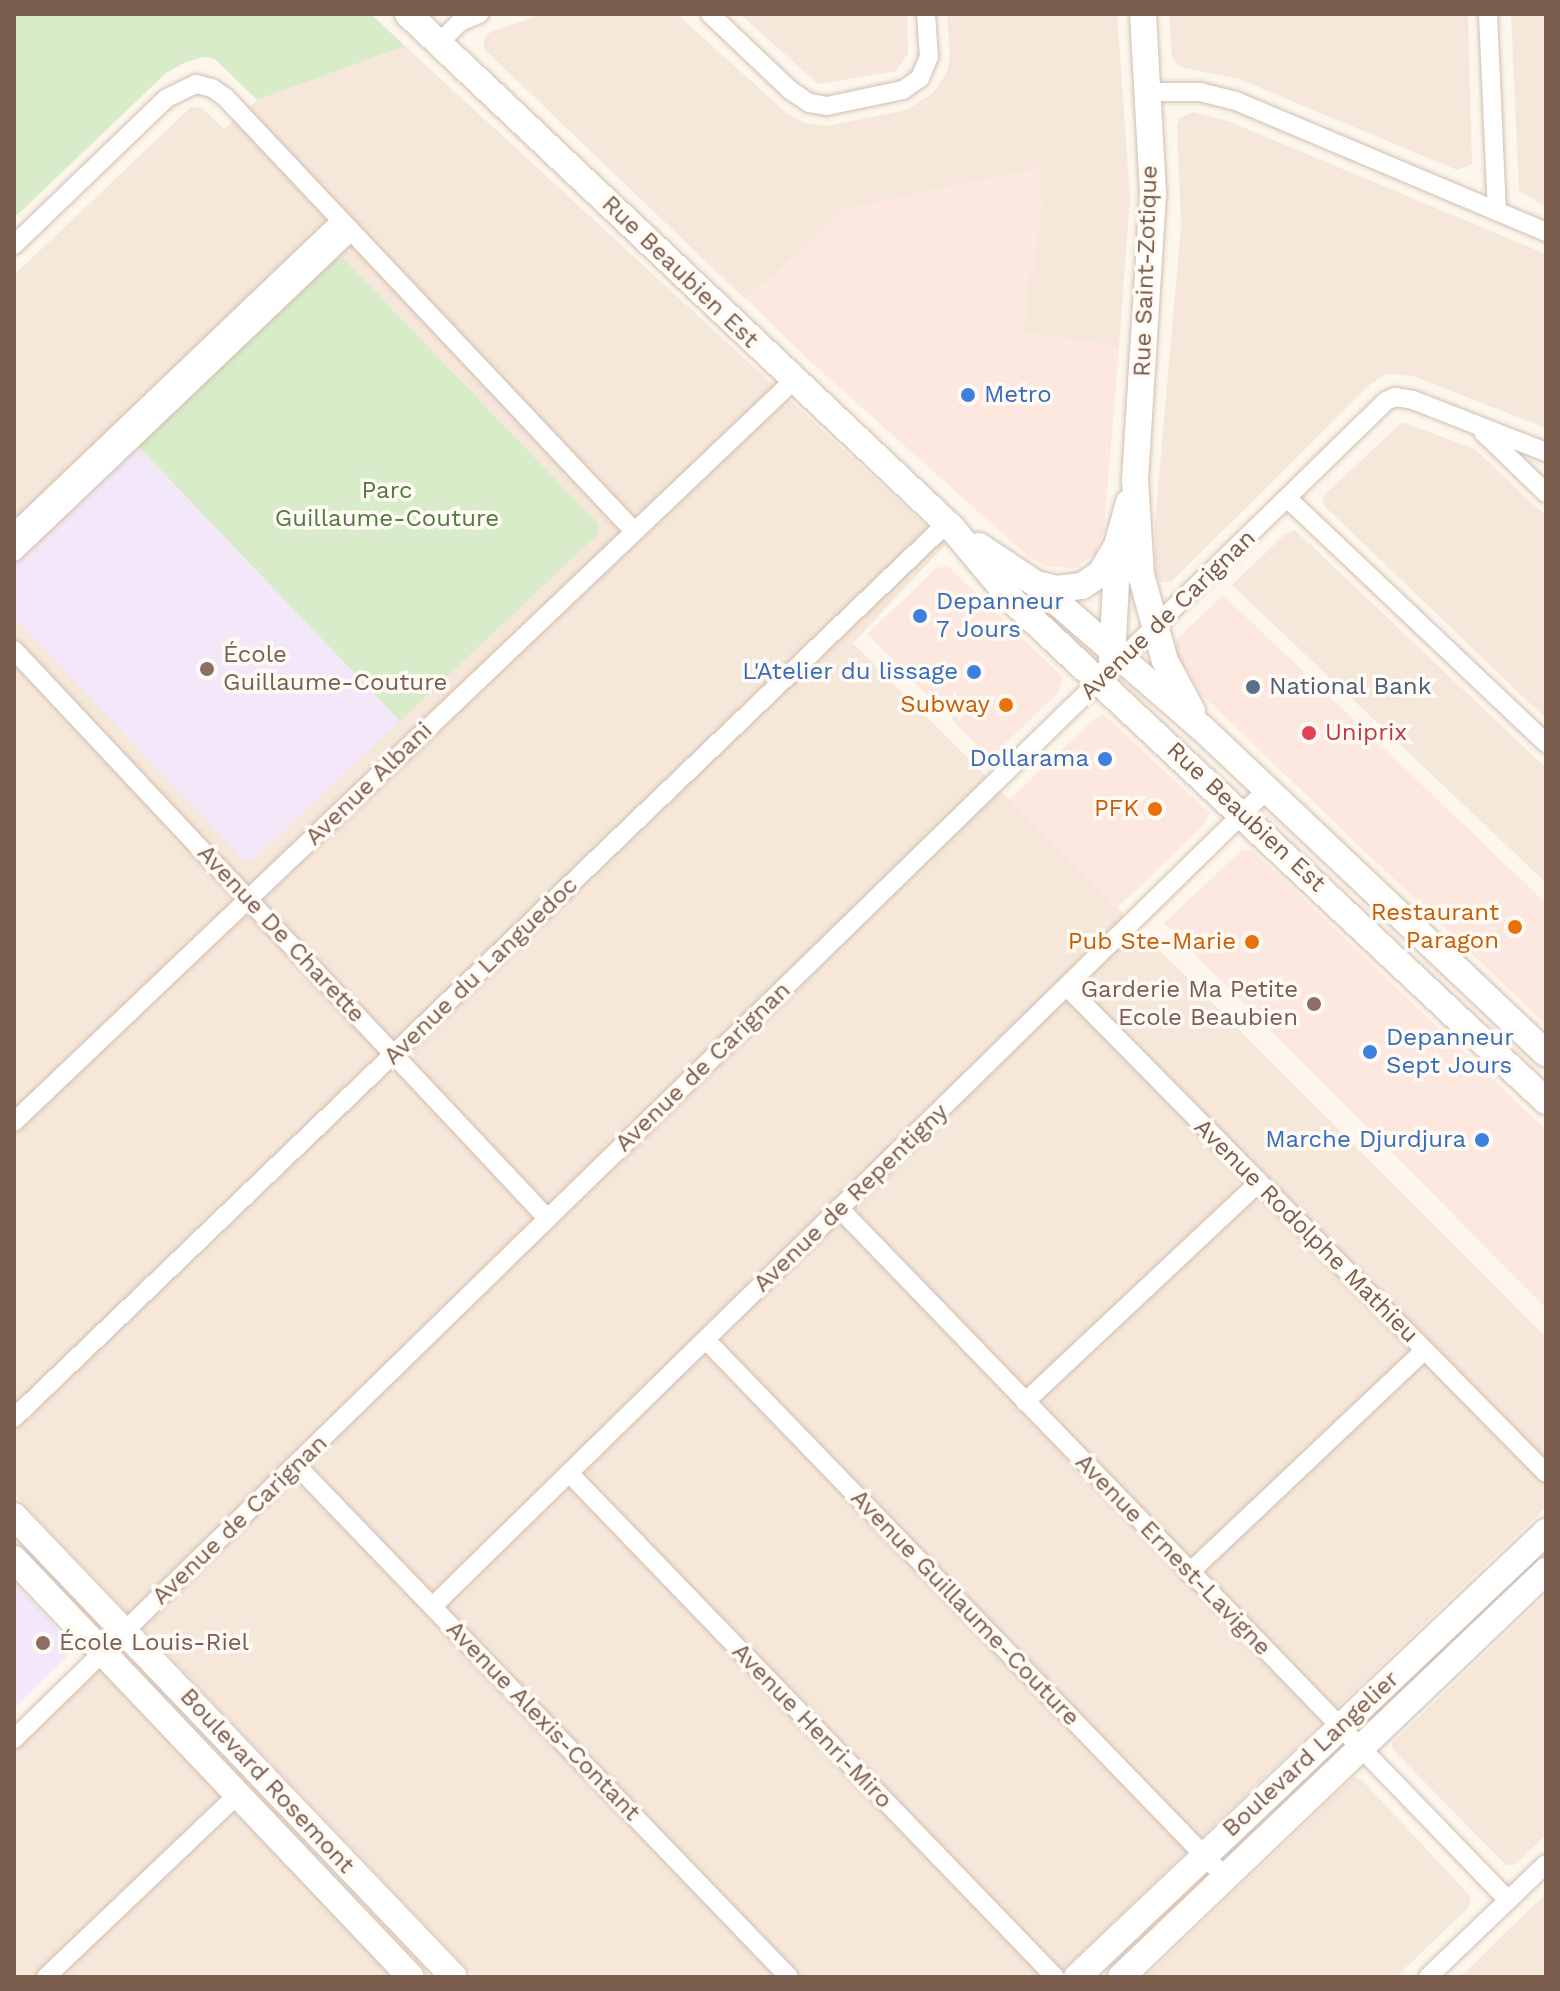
<!DOCTYPE html>
<html>
<head>
<meta charset="utf-8">
<style>
	body { margin:0 }
	#map { position:relative; width:1560px; height:1991px; overflow:hidden; background:#fdf6ec; font-family:"Work Sans",sans-serif }
	div>[style] { position:absolute }
	[style*='--x'] { left:calc(var(--x)*1px); top:calc(var(--y)*1px); width:calc(var(--w)*1px); rotate:calc(var(--a)*1deg) }
	.residential>* { inset:0; background:#f5e8da }
	.commercial>* { inset:0; background:#fde8e0 }
	.education>* { inset:0; background:#f3e8fa }
	.green>* { inset:0; background:#d8ecc9 }
	.roads { filter:drop-shadow(0 0 2px #d1beb0) drop-shadow(0 0 2px #d1beb0) }
	.street>* { height:18px; margin:-9px; padding:0 9px; transform-origin:9px; border-radius:9px; background:#fff }
	.secondary>* { height:26px; margin:-13px; padding:0 13px; transform-origin:13px; border-radius:13px; background:#fff }
	.dots>* { width:22px; height:22px; translate:-50% -50%; box-sizing:border-box; border:4px solid #fffaf3; border-radius:50% }
	span { translate:-50% -50%; white-space:nowrap; text-align:center; line-height:1.15; -webkit-text-stroke:7px #fffaf3; paint-order:stroke }
	.street-label { font-size:24px; color:#7a5c4d }
	.shop-label { font-size:24px; color:#366cbe }
	.left { translate:0 -50%; text-align:left }
	.right { translate:-100% -50%; text-align:right }
	.park-label { font-size:24px; color:#537a41 }
	.education-label { font-size:24px; color:#785e54 }
	.service-label { font-size:24px; color:#4e5e75 }
	.food-label { font-size:24px; color:#c56008 }
	.health-label { font-size:24px; color:#be3a42 }
	.frame { position:absolute; inset:0; border:16px solid #7a5c4d; pointer-events:none }
</style>
</head>
<body>
<div id="map">
	<div class="residential">
		<i style="clip-path:polygon(544px 14px,677px 14px,784px 111px,804px 123px,827px 126px,906px 110px,933px 93px,947px 72px,950px 58px,947px 14px,1117px 14px,1130px 197px,1119px 347px,1024px 333px,1029px 269px,1033px 270px,847px 208px,746px 300px,484px 49px,484px 40px,490px 32px)"></i>
		<i style="clip-path:polygon(740px 14px,907px 14px,908px 54px,896px 71px,818px 84px)"></i>
		<i style="clip-path:polygon(1169px 14px,1468px 14px,1472px 164px,1457px 170px,1239px 79px,1180px 67px,1172px 58px)"></i>
		<i style="clip-path:polygon(1511px 14px,1546px 14px,1546px 207px,1519px 191px)"></i>
		<i style="clip-path:polygon(405px 46px,946px 544px,853px 643px,1546px 1337px,1546px 1507px,1056px 1977px,475px 1977px,14px 1494px,14px 275px,191px 107px,202px 108px,224px 129px,257px 100px)"></i>
		<i style="clip-path:polygon(1193px 112px,1228px 121px,1546px 254px,1546px 428px,1413px 376px,1387px 374px,1371px 384px,1171px 582px,1160px 582px,1156px 576px,1155px 522px,1181px 226px,1177px 126px,1179px 119px)"></i>
		<i style="clip-path:polygon(1402px 422px,1475px 449px,1546px 516px,1546px 719px,1323px 505px,1323px 496px)"></i>
		<i style="clip-path:polygon(1295px 530px,1546px 768px,1546px 883px,1232px 585px,1286px 533px)"></i>
		<i style="clip-path:polygon(1546px 1595px,1546px 1835px,1515px 1864px,1506px 1865px,1393px 1750px,1392px 1743px)"></i>
		<i style="clip-path:polygon(104px 1653px,402px 1977px,14px 1977px,14px 1743px)"></i>
		<i style="clip-path:polygon(1353px 1778px,1362px 1780px,1471px 1897px,1468px 1908px,1396px 1977px,1145px 1977px)"></i>
		<i style="clip-path:polygon(1546px 1894px,1546px 1977px,1460px 1977px,1532px 1907px)"></i>
	</div>
	<div class="commercial">
		<i style="clip-path:polygon(1038px 168px,1042px 206px,1034px 270px,1029px 270px,1024px 333px,1119px 347px,1104px 530px,1095px 554px,1075px 568px,1046px 566px,1030px 558px,812px 363px,747px 299px,847px 208px)"></i>
		<i style="clip-path:polygon(948px 566px,1063px 677px,1058px 693px,990px 758px,867px 634px,937px 568px)"></i>
		<i style="clip-path:polygon(1223px 595px,1546px 903px,1546px 1025px,1203px 696px,1177px 655px,1175px 641px)"></i>
		<i style="clip-path:polygon(1104px 715px,1209px 812px,1205px 824px,1117px 908px,1009px 800px,1094px 719px)"></i>
		<i style="clip-path:polygon(1243px 849px,1253px 851px,1546px 1130px,1546px 1308px,1164px 923px)"></i>
	</div>
	<div class="education">
		<i style="clip-path:polygon(138px 446px,400px 721px,252px 861px,242px 858px,14px 617px,14px 565px)"></i>
		<i style="clip-path:polygon(14px 1582px,72px 1645px,68px 1656px,14px 1708px)"></i>
	</div>
	<div class="green">
		<i style="clip-path:polygon(14px 14px,371px 14px,405px 46px,257px 100px,215px 59px,204px 57px,186px 62px,166px 73px,14px 218px)"></i>
		<i style="clip-path:polygon(343px 258px,599px 525px,597px 535px,400px 721px,138px 446px,335px 259px)"></i>
	</div>
	<div class="roads">
		<div class="street">
			<i style="--x:710;--y:14;--w:110;--a:43.5"></i>
			<i style="--x:790;--y:90;--w:23;--a:34"></i>
			<i style="--x:809;--y:103;--w:18;--a:9"></i>
			<i style="--x:827;--y:106;--w:78;--a:-11.9"></i>
			<i style="--x:903;--y:90;--w:21;--a:-35"></i>
			<i style="--x:920;--y:78;--w:23;--a:-67"></i>
			<i style="--x:929;--y:57;--w:43;--a:-94"></i>
			<i style="--x:1488;--y:14;--w:197;--a:87.4"></i>
			<i style="--x:439;--y:43;--w:30;--a:-45"></i>
			<i style="--x:460;--y:22;--w:21;--a:-23"></i>
			<i style="--x:1148;--y:92;--w:52;--a:0"></i>
			<i style="--x:1200;--y:92;--w:37;--a:14"></i>
			<i style="--x:1236;--y:101;--w:337;--a:22.9"></i>
			<i style="--x:14;--y:245;--w:212;--a:-43.9"></i>
			<i style="--x:167;--y:98;--w:32;--a:-26"></i>
			<i style="--x:196;--y:84;--w:16;--a:14"></i>
			<i style="--x:212;--y:88;--w:16;--a:35"></i>
			<i style="--x:225;--y:97;--w:596;--a:46.7"></i>
			<i style="--x:1483;--y:432;--w:88;--a:44.1"></i>
			<i style="--x:1288;--y:499;--w:355;--a:43.4"></i>
			<i style="--x:14;--y:533;--w:451;--a:-43.7"></i>
			<i style="--x:14;--y:552;--w:464;--a:-43.6"></i>
			<i style="--x:14;--y:650;--w:780;--a:46.82"></i>
			<i style="--x:1067;--y:987;--w:682;--a:45.42"></i>
			<i style="--x:14;--y:1122;--w:1075;--a:-43.57"></i>
			<i style="--x:839;--y:1208;--w:963;--a:45.97"></i>
			<i style="--x:706;--y:1340;--w:747;--a:45.98"></i>
			<i style="--x:1025;--y:1402;--w:320;--a:-43.2"></i>
			<i style="--x:14;--y:1418;--w:1293;--a:-43.81"></i>
			<i style="--x:297;--y:1466;--w:709;--a:46.09"></i>
			<i style="--x:570;--y:1474;--w:699;--a:46.04"></i>
			<i style="--x:1189;--y:1573;--w:323;--a:-43.4"></i>
			<i style="--x:433;--y:1606;--w:1168;--a:-44.38"></i>
			<i style="--x:14;--y:1739;--w:1916;--a:-44.28"></i>
			<i style="--x:1386;--y:401;--w:10;--a:-24"></i>
			<i style="--x:1395;--y:397;--w:18;--a:9"></i>
			<i style="--x:1413;--y:400;--w:143;--a:21.4"></i>
			<i style="--x:46;--y:1977;--w:264;--a:-43.6"></i>
			<i style="--x:1428;--y:1977;--w:163;--a:-43.8"></i>
		</div>
		<div class="secondary">
			<i style="--x:408;--y:14;--w:748;--a:43.38"></i>
			<i style="--x:952;--y:528;--w:98;--a:50"></i>
			<i style="--x:1015;--y:603;--w:728;--a:43.16"></i>
			<i style="--x:1143;--y:14;--w:180;--a:86.8"></i>
			<i style="--x:1153;--y:194;--w:286;--a:93.6"></i>
			<i style="--x:1135;--y:479;--w:96;--a:86.4"></i>
			<i style="--x:1141;--y:575;--w:89;--a:74.4"></i>
			<i style="--x:1165;--y:661;--w:57;--a:61.6"></i>
			<i style="--x:979;--y:546;--w:69;--a:33.7"></i>
			<i style="--x:1036;--y:584;--w:221;--a:41"></i>
			<i style="--x:1203;--y:729;--w:472;--a:43.4"></i>
			<i style="--x:1037;--y:584;--w:21;--a:14"></i>
			<i style="--x:1057;--y:589;--w:25;--a:-7"></i>
			<i style="--x:1082;--y:586;--w:23;--a:-34"></i>
			<i style="--x:1101;--y:573;--w:28;--a:-60"></i>
			<i style="--x:1112;--y:661;--w:119;--a:-87.1"></i>
			<i style="--x:1118;--y:542;--w:41;--a:-74.6"></i>
			<i style="--x:14;--y:1516;--w:637;--a:46.34"></i>
			<i style="--x:14;--y:1559;--w:576;--a:46.48"></i>
			<i style="--x:1077;--y:1977;--w:647;--a:-43.5"></i>
			<i style="--x:1121;--y:1977;--w:588;--a:-43.69"></i>
		</div>
	</div>
	<div class="dots">
		<i style="left:968px;top:395px;background:#3f7fe0"></i>
		<i style="left:920px;top:616px;background:#3f7fe0"></i>
		<i style="left:207px;top:669px;background:#8d6e63"></i>
		<i style="left:974px;top:672px;background:#3f7fe0"></i>
		<i style="left:1253px;top:687px;background:#5c6f8a"></i>
		<i style="left:1006px;top:705px;background:#e8710a"></i>
		<i style="left:1309px;top:733px;background:#e0444e"></i>
		<i style="left:1105px;top:759px;background:#3f7fe0"></i>
		<i style="left:1155px;top:809px;background:#e8710a"></i>
		<i style="left:1515px;top:927px;background:#e8710a"></i>
		<i style="left:1252px;top:942px;background:#e8710a"></i>
		<i style="left:1314px;top:1004px;background:#8d6e63"></i>
		<i style="left:1370px;top:1052px;background:#3f7fe0"></i>
		<i style="left:1482px;top:1140px;background:#3f7fe0"></i>
		<i style="left:43px;top:1643px;background:#8d6e63"></i>
	</div>
	<div class="street-label">
		<span style="left:1146px;top:271px;rotate:-88deg">Rue Saint-Zotique</span>
		<span style="left:680px;top:272px;rotate:44deg">Rue Beaubien Est</span>
		<span style="left:1168px;top:615px;rotate:-44deg">Avenue de Carignan</span>
		<span style="left:369px;top:784px;rotate:-44deg">Avenue Albani</span>
		<span style="left:1246px;top:817px;rotate:43deg">Rue Beaubien Est</span>
		<span style="left:281px;top:934px;rotate:47deg">Avenue De Charette</span>
		<span style="left:481px;top:971px;rotate:-44deg">Avenue du Languedoc</span>
		<span style="left:703px;top:1067px;rotate:-44deg">Avenue de Carignan</span>
		<span style="left:851px;top:1198px;rotate:-44deg">Avenue de Repentigny</span>
		<span style="left:1306px;top:1231px;rotate:45deg">Avenue Rodolphe Mathieu</span>
		<span style="left:240px;top:1520px;rotate:-44deg">Avenue de Carignan</span>
		<span style="left:1173px;top:1555px;rotate:46deg">Avenue Ernest-Lavigne</span>
		<span style="left:965px;top:1608px;rotate:46deg">Avenue Guillaume-Couture</span>
		<span style="left:543px;top:1721px;rotate:46deg">Avenue Alexis-Contant</span>
		<span style="left:812px;top:1726px;rotate:46deg">Avenue Henri-Miro</span>
		<span style="left:1311px;top:1754px;rotate:-43deg">Boulevard Langelier</span>
		<span style="left:267px;top:1781px;rotate:47deg">Boulevard Rosemont</span>
	</div>
	<div class="shop-label">
		<span class="left" style="left:984px;top:395px">Metro</span>
		<span class="left" style="left:936px;top:616px">Depanneur<br>7 Jours</span>
		<span class="right" style="left:958px;top:672px">L'Atelier du lissage</span>
		<span class="right" style="left:1089px;top:759px">Dollarama</span>
		<span class="left" style="left:1386px;top:1052px">Depanneur<br>Sept Jours</span>
		<span class="right" style="left:1466px;top:1140px">Marche Djurdjura</span>
	</div>
	<div class="park-label">
		<span style="left:387px;top:505px">Parc<br>Guillaume-Couture</span>
	</div>
	<div class="education-label">
		<span class="left" style="left:223px;top:669px">École<br>Guillaume-Couture</span>
		<span class="right" style="left:1298px;top:1004px">Garderie Ma Petite<br>Ecole Beaubien</span>
		<span class="left" style="left:59px;top:1643px">École Louis-Riel</span>
	</div>
	<div class="service-label">
		<span class="left" style="left:1269px;top:687px">National Bank</span>
	</div>
	<div class="food-label">
		<span class="right" style="left:990px;top:705px">Subway</span>
		<span class="right" style="left:1139px;top:809px">PFK</span>
		<span class="right" style="left:1499px;top:927px">Restaurant<br>Paragon</span>
		<span class="right" style="left:1236px;top:942px">Pub Ste-Marie</span>
	</div>
	<div class="health-label">
		<span class="left" style="left:1325px;top:733px">Uniprix</span>
	</div>
	<div class="frame"></div>
</div>
</body>
</html>
